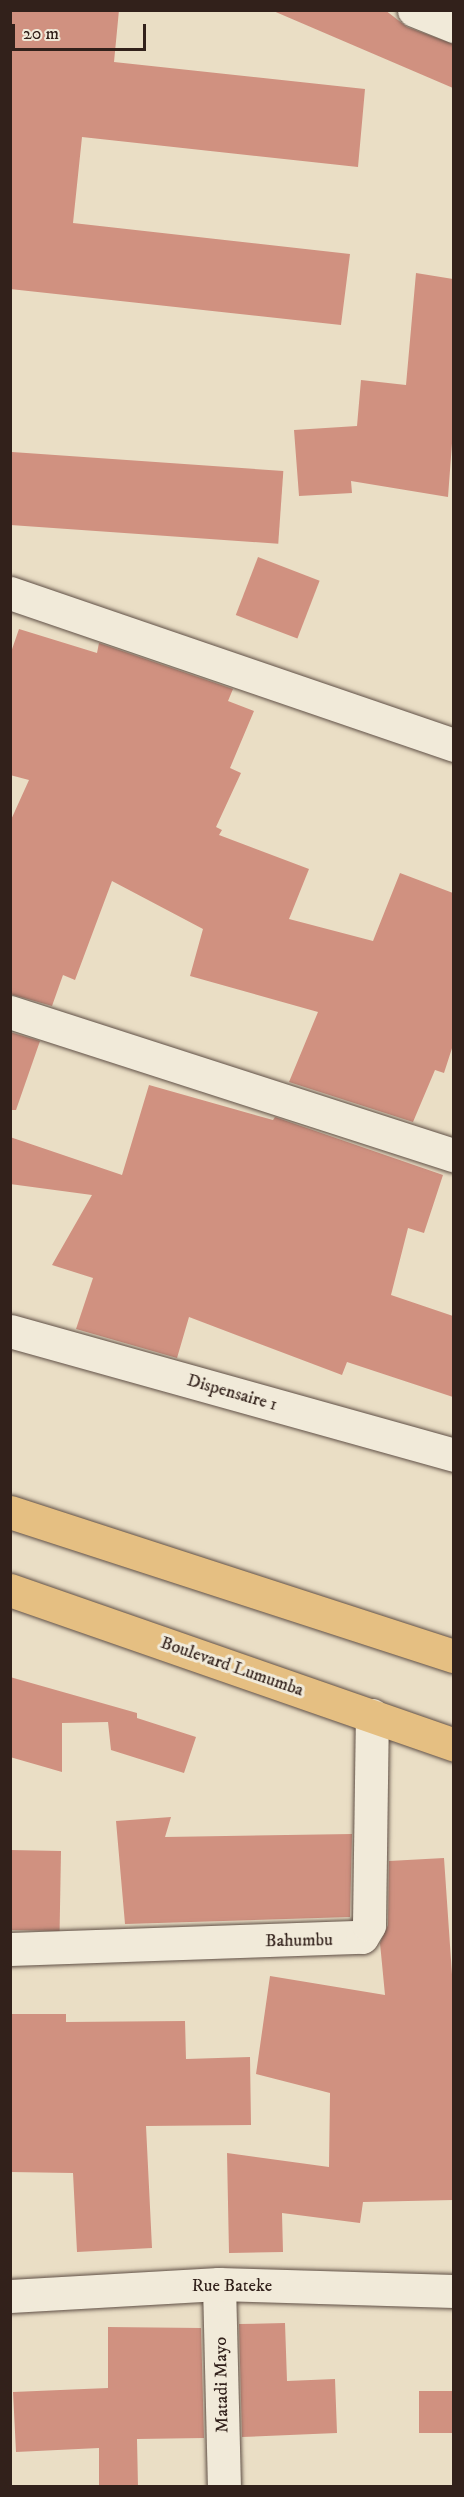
<!DOCTYPE html>
<html>
<head>
<meta charset="utf-8">
<style>
	body { margin:0 }
	#map { position:relative; width:464px; height:2497px; overflow:hidden; background:#eadec5; font-family:"IM FELL DW Pica",serif }
	div>[style] { position:absolute }
	[style*='--x'] { left:calc(var(--x)*1px); top:calc(var(--y)*1px); width:calc(var(--w)*1px); rotate:calc(var(--a)*1deg) }
	.building>* { inset:0; background:#d09180; transform-origin:0 0 }
	.roads { filter:drop-shadow(0 0 2px #605046) drop-shadow(0 0 2px #605046) }
	.minor>* { height:33px; margin:-16.5px; padding:0 16.5px; transform-origin:16.5px; border-radius:16.5px; background:#f1ead9 }
	.trunk>* { height:33px; margin:-16.5px; padding:0 16.5px; transform-origin:16.5px; border-radius:16.5px; background:#e5bf82 }
	span { translate:-50% -50%; white-space:nowrap; text-align:center; line-height:1.15; -webkit-text-stroke:6px #f1ead9; paint-order:stroke }
	.street-label { font-size:18px; color:#32211b }
	.frame { position:absolute; inset:0; border:12px solid #32211b; pointer-events:none }
	.scale { position:absolute; left:12px; top:24px; width:134px; height:27px; box-sizing:border-box; border:3px solid #32211b; border-top:0; padding-left:8px; font-size:18px; line-height:21px; white-space:nowrap; color:#32211b; -webkit-text-stroke:4px #f1ead9; paint-order:stroke }
</style>
</head>
<body>
<div id="map">
	<div class="building">
		<i style="clip-path:polygon(10px 10px,119px 10px,114px 62px,365px 89px,358px 167px,82px 137px,73px 223px,350px 254px,341px 325px,10px 289px)"></i>
		<i style="clip-path:polygon(271px 10px,385px 10px,407px 27px,453px 44px,453px 88px)"></i>
		<i style="clip-path:polygon(416px 273px,453px 279px,453px 430px,448px 497px,351px 481px,352px 493px,299px 496px,294px 430px,357px 426px,361px 380px,406px 385px)"></i>
		<i style="left:12px;top:452px;width:272px;height:73px;rotate:4deg"></i>
		<i style="left:258px;top:557px;width:66px;height:62px;rotate:21deg"></i>
		<i style="clip-path:polygon(19px 629px,97px 653px,99px 643px,233px 689px,228px 701px,254px 711px,230px 768px,241px 773px,216px 827px,222px 830px,219px 835px,309px 869px,289px 919px,373px 941px,400px 873px,453px 893px,453px 1045px,444px 1073px,435px 1070px,413px 1122px,289px 1082px,318px 1012px,190px 976px,203px 929px,112px 881px,75px 980px,63px 975px,52px 1006px,10px 994px,10px 822px,29px 780px,10px 775px,10px 655px)"></i>
		<i style="clip-path:polygon(10px 1032px,40px 1041px,16px 1110px,10px 1110px)"></i>
		<i style="clip-path:polygon(149px 1085px,273px 1120px,275px 1117px,443px 1175px,424px 1233px,408px 1228px,391px 1295px,453px 1316px,453px 1397px,347px 1362px,342px 1375px,189px 1317px,177px 1358px,76px 1329px,93px 1278px,52px 1265px,92px 1195px,10px 1184px,10px 1137px,122px 1175px)"></i>
		<i style="clip-path:polygon(10px 1677px,137px 1713px,137px 1718px,196px 1737px,184px 1773px,111px 1750px,108px 1722px,62px 1723px,62px 1772px,10px 1757px)"></i>
		<i style="clip-path:polygon(171px 1817px,165px 1837px,352px 1834px,350px 1917px,125px 1924px,116px 1821px)"></i>
		<i style="left:10px;top:1850px;width:51px;height:80px;rotate:1deg"></i>
		<i style="clip-path:polygon(444px 1858px,453px 1989px,453px 2200px,363px 2202px,360px 2223px,282px 2213px,283px 2252px,229px 2253px,227px 2153px,329px 2167px,330px 2093px,256px 2074px,270px 1976px,385px 1995px,380px 1943px,388px 1925px,389px 1861px)"></i>
		<i style="clip-path:polygon(10px 2014px,66px 2014px,66px 2022px,185px 2021px,186px 2059px,250px 2057px,251px 2125px,146px 2126px,152px 2248px,77px 2252px,73px 2173px,10px 2172px)"></i>
		<i style="clip-path:polygon(285px 2323px,287px 2381px,335px 2379px,337px 2433px,242px 2437px,239px 2324px)"></i>
		<i style="clip-path:polygon(108px 2327px,201px 2328px,204px 2438px,137px 2439px,138px 2487px,99px 2487px,99px 2448px,16px 2452px,13px 2392px,108px 2388px)"></i>
		<i style="left:453px;top:2391px;width:42px;height:34px;rotate:90deg"></i>
	</div>
	<div class="roads">
		<div class="minor">
			<i style="--x:414;--y:10;--w:43;--a:21.8"></i>
			<i style="--x:10;--y:593;--w:469;--a:18.9"></i>
			<i style="--x:10;--y:1012;--w:466;--a:17.9"></i>
			<i style="--x:10;--y:1331;--w:461;--a:15.6"></i>
			<i style="--x:10;--y:1949;--w:352;--a:-2"></i>
			<i style="--x:362;--y:1937;--w:14;--a:-60"></i>
			<i style="--x:369;--y:1925;--w:210;--a:-89.2"></i>
			<i style="--x:219;--y:2284;--w:202;--a:88.6"></i>
			<i style="--x:10;--y:2296;--w:209;--a:-3.3"></i>
			<i style="--x:219;--y:2284;--w:235;--a:1.7"></i>
		</div>
		<div class="trunk">
			<i style="--x:10;--y:1512;--w:467;--a:18"></i>
			<i style="--x:10;--y:1590;--w:470;--a:19.2"></i>
		</div>
	</div>
	<div class="street-label">
		<span style="left:232px;top:1393px;rotate:16deg">Dispensaire 1</span>
		<span style="left:232px;top:1667px;rotate:19deg">Boulevard Lumumba</span>
		<span style="left:299px;top:1941px;rotate:-1deg">Bahumbu</span>
		<span style="left:232px;top:2286px">Rue Bateke</span>
		<span style="left:222px;top:2385px;rotate:-91deg">Matadi Mayo</span>
	</div>
	<div class="frame"></div>
	<div class="scale">20 m</div>
</div>
</body>
</html>
